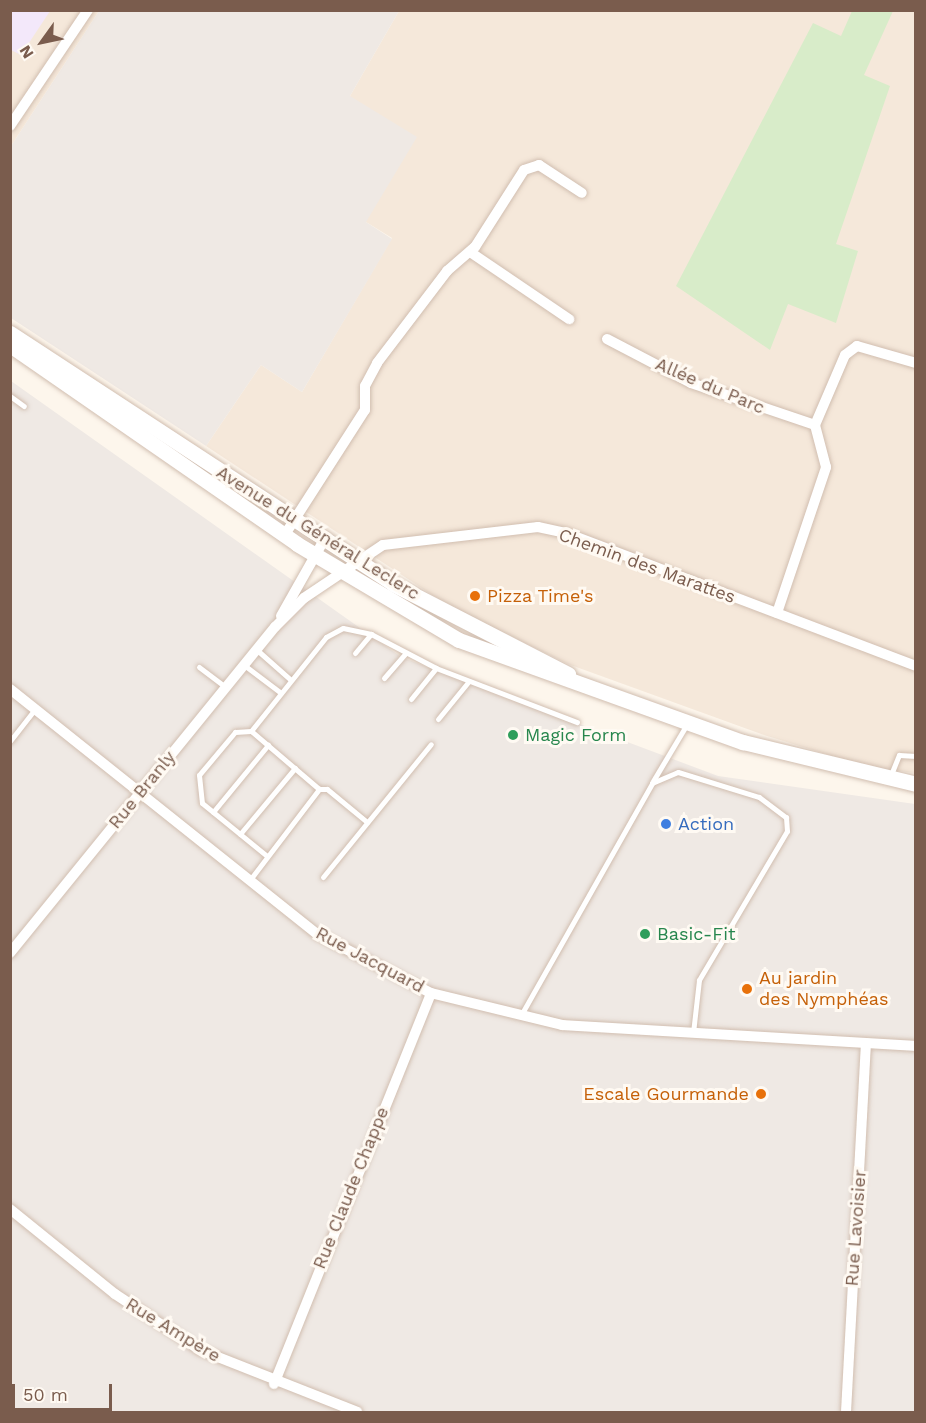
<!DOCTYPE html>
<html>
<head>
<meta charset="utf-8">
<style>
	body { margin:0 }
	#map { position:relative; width:926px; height:1423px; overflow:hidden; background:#fdf6ec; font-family:"Work Sans",sans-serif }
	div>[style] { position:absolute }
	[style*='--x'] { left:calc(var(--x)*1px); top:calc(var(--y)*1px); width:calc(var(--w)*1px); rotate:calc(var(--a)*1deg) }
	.residential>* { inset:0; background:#f5e8da }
	.industrial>* { inset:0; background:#efe9e4 }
	.education>* { inset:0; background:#f3e8fa }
	.green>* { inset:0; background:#d8ecc9 }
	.roads { filter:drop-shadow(0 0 2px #d1beb0) drop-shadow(0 0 2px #d1beb0) }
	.lane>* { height:5px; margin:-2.5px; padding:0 2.5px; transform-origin:2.5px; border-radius:2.5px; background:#fff }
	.street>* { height:10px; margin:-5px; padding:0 5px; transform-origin:5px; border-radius:5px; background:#fff }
	.secondary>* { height:15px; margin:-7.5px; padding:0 7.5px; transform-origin:7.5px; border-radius:7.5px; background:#fff }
	.dots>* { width:16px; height:16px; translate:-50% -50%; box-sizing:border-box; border:3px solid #fffaf3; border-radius:50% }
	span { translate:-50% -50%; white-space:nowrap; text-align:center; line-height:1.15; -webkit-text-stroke:6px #fffaf3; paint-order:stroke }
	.street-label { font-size:18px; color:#7a5c4d }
	.food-label { font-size:18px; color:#c56008 }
	.left { translate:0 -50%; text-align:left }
	.right { translate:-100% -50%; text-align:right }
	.leisure-label { font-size:18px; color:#27864d }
	.shop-label { font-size:18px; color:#366cbe }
	.frame { position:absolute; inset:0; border:12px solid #7a5c4d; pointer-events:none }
	.north { position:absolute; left:12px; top:12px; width:60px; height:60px; -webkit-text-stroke:4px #fffaf3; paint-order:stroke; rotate:237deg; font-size:16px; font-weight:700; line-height:24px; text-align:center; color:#7a5c4d }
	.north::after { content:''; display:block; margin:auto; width:21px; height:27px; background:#7a5c4d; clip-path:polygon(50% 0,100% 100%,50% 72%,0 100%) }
	.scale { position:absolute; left:12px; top:1384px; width:100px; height:27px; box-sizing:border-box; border:3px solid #7a5c4d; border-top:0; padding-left:8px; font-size:18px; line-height:21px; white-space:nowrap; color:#7a5c4d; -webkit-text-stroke:4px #fffaf3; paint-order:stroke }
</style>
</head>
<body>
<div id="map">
	<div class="residential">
		<i style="clip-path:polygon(11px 11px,99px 11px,11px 146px)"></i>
		<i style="clip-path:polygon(399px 11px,915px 11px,915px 773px,868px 767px,764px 735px,568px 664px,449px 606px,206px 446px,261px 365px,302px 392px,392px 238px,366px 222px,350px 96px)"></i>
	</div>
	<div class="industrial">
		<i style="clip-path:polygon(99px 11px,399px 11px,350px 96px,417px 137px,366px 222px,392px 239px,302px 392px,261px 365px,206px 446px,11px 318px,11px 146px)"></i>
		<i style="clip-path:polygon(11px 381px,401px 657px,718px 776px,915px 804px,915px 1412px,11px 1412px)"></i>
	</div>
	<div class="education">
		<i style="clip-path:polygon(10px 11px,50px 11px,21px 55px,11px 50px)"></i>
	</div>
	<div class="green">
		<i style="clip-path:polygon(852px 11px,893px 11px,864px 75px,890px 86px,836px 244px,858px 251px,836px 323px,788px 304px,770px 350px,676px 286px,813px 23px,841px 36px)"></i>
	</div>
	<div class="roads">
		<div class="lane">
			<i style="--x:10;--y:396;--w:17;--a:36"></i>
			<i style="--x:257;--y:650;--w:45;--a:41.4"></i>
			<i style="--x:355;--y:653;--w:25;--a:-50"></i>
			<i style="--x:244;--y:665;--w:46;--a:37.1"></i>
			<i style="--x:199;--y:667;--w:34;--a:37"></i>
			<i style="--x:384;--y:678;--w:32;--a:-49"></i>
			<i style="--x:411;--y:699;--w:40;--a:-51"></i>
			<i style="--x:438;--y:719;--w:49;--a:-50.8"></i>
			<i style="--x:251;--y:731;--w:16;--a:176"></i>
			<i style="--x:235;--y:732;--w:56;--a:129.9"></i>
			<i style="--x:199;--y:775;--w:28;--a:84"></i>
			<i style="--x:202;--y:803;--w:84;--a:39.2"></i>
			<i style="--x:10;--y:741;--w:41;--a:-52"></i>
			<i style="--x:890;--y:777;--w:24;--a:-68"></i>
			<i style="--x:899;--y:755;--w:17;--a:3"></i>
			<i style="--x:653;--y:781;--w:66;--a:-59.2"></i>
			<i style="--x:319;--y:789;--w:89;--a:-139.5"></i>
			<i style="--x:251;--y:731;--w:120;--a:-51.4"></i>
			<i style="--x:326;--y:637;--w:19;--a:-28"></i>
			<i style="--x:343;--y:628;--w:29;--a:12"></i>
			<i style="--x:371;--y:634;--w:73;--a:27.6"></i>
			<i style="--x:436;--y:668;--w:151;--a:21"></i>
			<i style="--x:213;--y:812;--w:87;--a:-50.6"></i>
			<i style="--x:240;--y:834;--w:86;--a:-50.2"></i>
			<i style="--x:323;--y:877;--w:171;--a:-50.9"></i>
			<i style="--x:249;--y:881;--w:116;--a:-52.7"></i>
			<i style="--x:319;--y:789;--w:8;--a:0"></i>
			<i style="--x:327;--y:789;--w:52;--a:39.5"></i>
			<i style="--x:521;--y:1015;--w:266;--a:-60.5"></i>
			<i style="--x:652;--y:783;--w:28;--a:-23"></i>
			<i style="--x:678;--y:772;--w:85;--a:17.2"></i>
			<i style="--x:759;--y:797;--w:34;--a:37"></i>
			<i style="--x:786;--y:817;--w:14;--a:86"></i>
			<i style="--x:787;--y:831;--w:173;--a:120.6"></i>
			<i style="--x:699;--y:980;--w:53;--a:96.5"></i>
		</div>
		<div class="street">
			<i style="--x:10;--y:126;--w:140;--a:-56.1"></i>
			<i style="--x:470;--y:252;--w:120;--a:34.1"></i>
			<i style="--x:607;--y:339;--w:95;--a:27.6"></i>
			<i style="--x:691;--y:383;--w:131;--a:18.7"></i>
			<i style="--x:815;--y:425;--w:76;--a:-66.8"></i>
			<i style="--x:845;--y:355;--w:15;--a:-37"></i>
			<i style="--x:857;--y:346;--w:61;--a:16.1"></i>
			<i style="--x:284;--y:536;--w:150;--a:-57.3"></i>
			<i style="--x:365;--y:410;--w:24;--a:-90"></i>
			<i style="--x:365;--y:386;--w:26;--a:-62"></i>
			<i style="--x:377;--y:363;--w:116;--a:-52.7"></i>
			<i style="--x:447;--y:271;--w:37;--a:-41"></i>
			<i style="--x:475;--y:247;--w:91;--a:-57.5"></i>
			<i style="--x:524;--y:170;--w:16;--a:-18"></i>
			<i style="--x:539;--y:165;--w:51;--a:33.1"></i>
			<i style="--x:777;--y:613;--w:154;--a:-71.4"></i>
			<i style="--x:826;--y:467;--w:43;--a:-104.7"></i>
			<i style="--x:281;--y:616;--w:87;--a:-60.5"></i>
			<i style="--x:10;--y:689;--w:393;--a:38.6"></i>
			<i style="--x:317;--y:934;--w:128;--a:27.4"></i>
			<i style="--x:431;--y:993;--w:135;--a:13.7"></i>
			<i style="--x:562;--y:1025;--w:355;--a:3.4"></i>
			<i style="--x:10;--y:953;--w:420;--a:-50.9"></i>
			<i style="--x:275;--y:627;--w:41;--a:-45"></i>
			<i style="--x:304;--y:598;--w:95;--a:-33.9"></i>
			<i style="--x:383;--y:545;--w:156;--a:-6.6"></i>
			<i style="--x:538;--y:527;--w:29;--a:12"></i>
			<i style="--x:566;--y:533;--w:374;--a:20.8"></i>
			<i style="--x:10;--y:1209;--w:135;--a:39"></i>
			<i style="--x:115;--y:1294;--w:102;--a:33.4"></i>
			<i style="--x:200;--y:1350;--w:169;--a:21.5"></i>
			<i style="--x:274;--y:1384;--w:421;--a:-68.1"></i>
			<i style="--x:846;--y:1412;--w:369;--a:-86.9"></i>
		</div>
		<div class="secondary">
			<i style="--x:10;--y:333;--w:458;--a:33.2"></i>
			<i style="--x:393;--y:584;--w:197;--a:27.2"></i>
			<i style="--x:10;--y:345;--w:349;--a:34.7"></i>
			<i style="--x:297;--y:544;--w:188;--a:30.7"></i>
			<i style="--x:459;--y:640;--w:302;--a:19.8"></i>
			<i style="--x:743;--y:742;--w:178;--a:13.6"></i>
		</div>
	</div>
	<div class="dots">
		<i style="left:475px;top:596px;background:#e8710a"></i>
		<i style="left:513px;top:735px;background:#2e9e5b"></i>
		<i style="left:666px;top:824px;background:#3f7fe0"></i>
		<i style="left:645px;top:934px;background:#2e9e5b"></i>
		<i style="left:747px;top:989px;background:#e8710a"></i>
		<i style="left:761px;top:1094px;background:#e8710a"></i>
	</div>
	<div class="street-label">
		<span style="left:710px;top:386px;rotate:23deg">Allée du Parc</span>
		<span style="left:318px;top:533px;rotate:32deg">Avenue du Général Leclerc</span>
		<span style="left:647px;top:566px;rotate:20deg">Chemin des Marattes</span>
		<span style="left:142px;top:790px;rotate:-51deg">Rue Branly</span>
		<span style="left:370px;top:960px;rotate:28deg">Rue Jacquard</span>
		<span style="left:351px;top:1188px;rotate:-68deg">Rue Claude Chappe</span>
		<span style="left:856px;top:1228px;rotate:-86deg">Rue Lavoisier</span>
		<span style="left:173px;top:1330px;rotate:31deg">Rue Ampère</span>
	</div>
	<div class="food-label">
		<span class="left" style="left:487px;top:596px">Pizza Time's</span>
		<span class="left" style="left:759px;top:989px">Au jardin<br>des Nymphéas</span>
		<span class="right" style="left:749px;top:1094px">Escale Gourmande</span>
	</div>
	<div class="leisure-label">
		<span class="left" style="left:525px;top:735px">Magic Form</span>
		<span class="left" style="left:657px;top:934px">Basic-Fit</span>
	</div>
	<div class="shop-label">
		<span class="left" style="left:678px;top:824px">Action</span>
	</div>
	<div class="frame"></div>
	<div class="north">N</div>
	<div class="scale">50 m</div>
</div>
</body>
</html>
